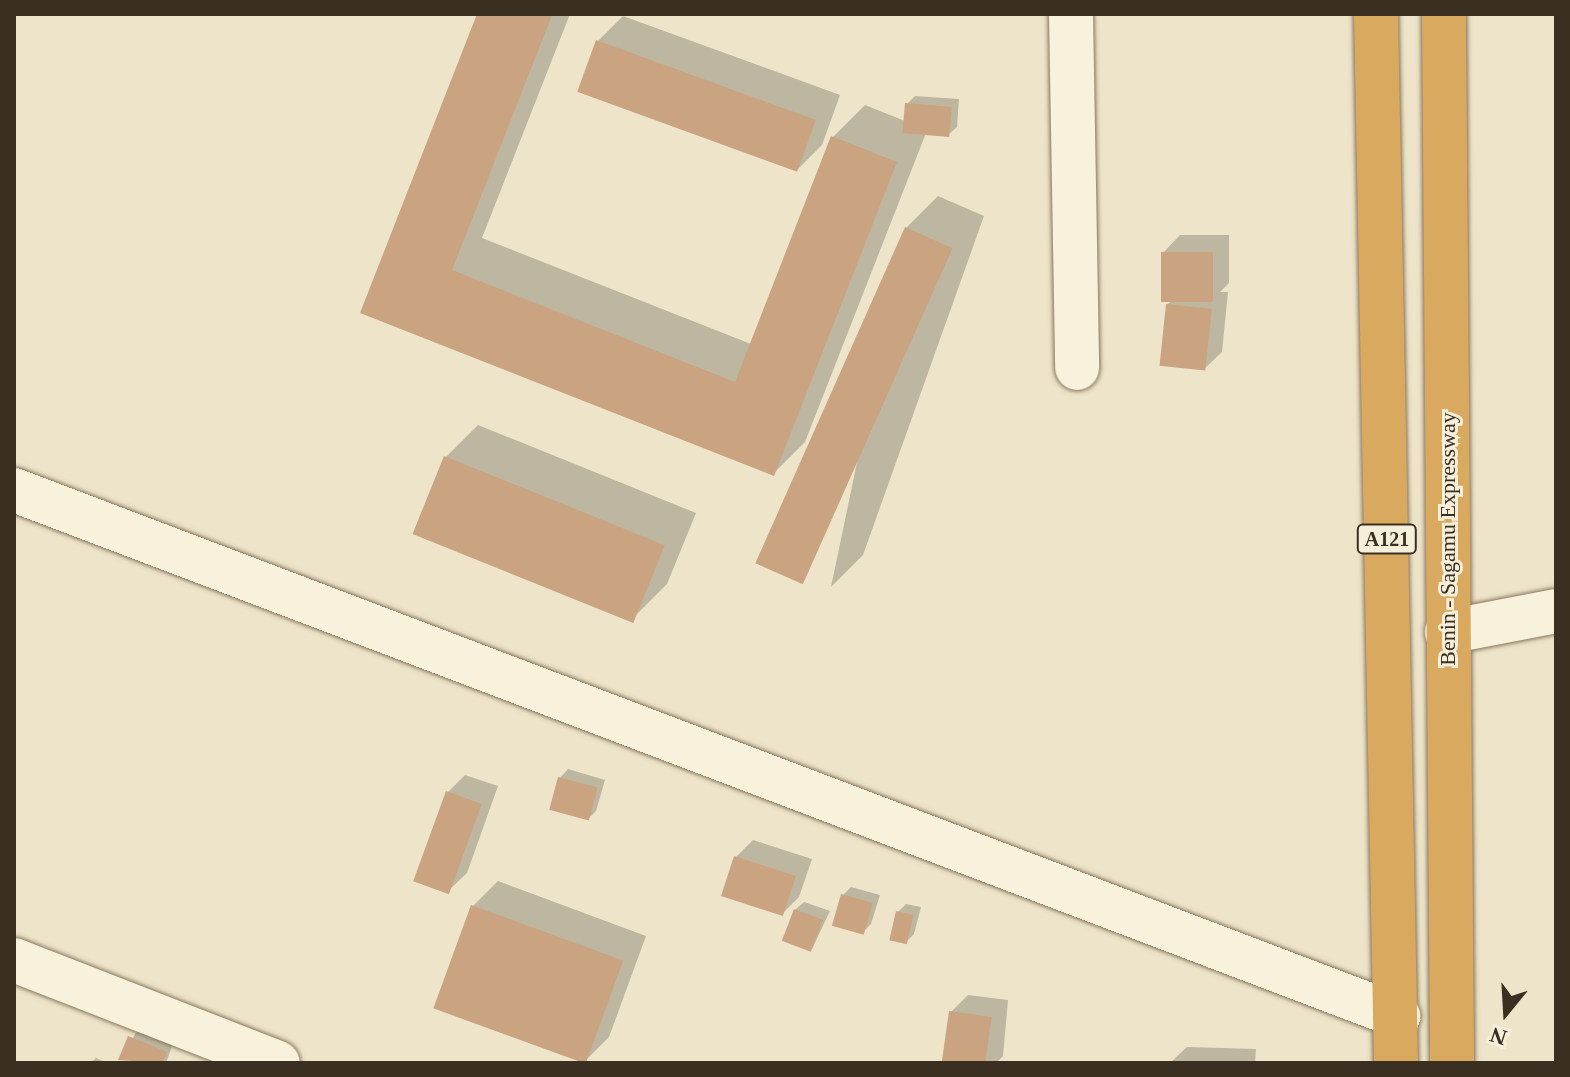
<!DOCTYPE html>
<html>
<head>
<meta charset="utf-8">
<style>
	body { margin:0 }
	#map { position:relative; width:1570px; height:1077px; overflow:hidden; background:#ede4c9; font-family:"Times New Roman",serif }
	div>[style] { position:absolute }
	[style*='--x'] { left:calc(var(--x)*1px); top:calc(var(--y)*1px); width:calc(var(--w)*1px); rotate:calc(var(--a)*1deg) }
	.shadow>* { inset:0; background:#0003 }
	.building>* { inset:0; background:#caa381; transform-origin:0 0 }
	.roads { filter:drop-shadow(0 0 2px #89775e) drop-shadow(0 0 2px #89775e) }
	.minor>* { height:44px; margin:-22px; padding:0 22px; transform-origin:22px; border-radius:22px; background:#f8f1dc }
	.highway>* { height:44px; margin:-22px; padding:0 22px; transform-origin:22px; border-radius:22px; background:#d8a95e }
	span { translate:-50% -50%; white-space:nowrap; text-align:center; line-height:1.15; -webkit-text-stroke:6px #f5eed8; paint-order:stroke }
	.shield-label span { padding:2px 6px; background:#f5eed8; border:2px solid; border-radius:6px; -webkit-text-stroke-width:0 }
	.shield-label { font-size:20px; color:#3a2f21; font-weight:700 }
	.street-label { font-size:22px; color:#3a2f21 }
	.frame { position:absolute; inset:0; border:16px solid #3a2f21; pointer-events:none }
	.north { position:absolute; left:1466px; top:973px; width:80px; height:80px; -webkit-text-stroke:6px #f5eed8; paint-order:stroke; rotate:198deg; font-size:22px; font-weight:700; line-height:32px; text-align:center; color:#3a2f21 }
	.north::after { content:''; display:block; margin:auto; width:28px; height:36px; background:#3a2f21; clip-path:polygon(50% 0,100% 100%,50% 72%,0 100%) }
</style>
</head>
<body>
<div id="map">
	<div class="shadow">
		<i style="clip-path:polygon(479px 14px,570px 14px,482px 238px,751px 344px,833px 137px,865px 105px,905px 121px,907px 104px,915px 96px,959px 99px,957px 127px,948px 135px,926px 133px,805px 442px,773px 474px,362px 312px)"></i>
		<i style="clip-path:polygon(623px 16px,840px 95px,822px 145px,797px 170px,598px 41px)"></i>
		<i style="clip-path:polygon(938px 196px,984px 216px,863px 555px,831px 587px,906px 228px)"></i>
		<i style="clip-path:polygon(1180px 235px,1229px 235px,1229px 283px,1220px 292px,1228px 292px,1222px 352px,1204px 369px,1167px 305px,1172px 300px,1163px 253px)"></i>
		<i style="clip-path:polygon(478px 425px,696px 513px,667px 584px,635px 616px,446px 457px)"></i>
		<i style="clip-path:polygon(568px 769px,605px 780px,596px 811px,588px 819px,560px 778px)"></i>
		<i style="clip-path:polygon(465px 775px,498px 786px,467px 873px,449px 890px,417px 879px,448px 792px)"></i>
		<i style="clip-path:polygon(753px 840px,812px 859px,799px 897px,782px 914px,736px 857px)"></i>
		<i style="clip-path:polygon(498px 881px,646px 936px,609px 1037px,584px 1062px,473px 906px)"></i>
		<i style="clip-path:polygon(851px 887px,880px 895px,871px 924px,863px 932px,843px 895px)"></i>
		<i style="clip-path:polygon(804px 902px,830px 911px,812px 949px,795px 910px)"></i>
		<i style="clip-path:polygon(906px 904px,921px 907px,914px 934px,906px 942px,898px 912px)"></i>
		<i style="clip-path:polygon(968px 995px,1008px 1000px,1003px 1056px,996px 1063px,945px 1063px,951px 1012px)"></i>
		<i style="clip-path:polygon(138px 1029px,173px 1043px,166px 1063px,121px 1059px)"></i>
		<i style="clip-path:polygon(1187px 1047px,1256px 1049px,1255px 1063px,1170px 1063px)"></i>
		<i style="clip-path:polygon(96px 1058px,107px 1063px,91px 1063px)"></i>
	</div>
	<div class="building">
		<i style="clip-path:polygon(477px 14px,552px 15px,452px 270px,735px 382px,831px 136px,897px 162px,774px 476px,360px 313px)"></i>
		<i style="left:596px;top:40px;width:234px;height:55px;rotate:20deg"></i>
		<i style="left:905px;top:103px;width:47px;height:30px;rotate:5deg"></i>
		<i style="left:905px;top:227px;width:52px;height:368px;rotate:24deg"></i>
		<i style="left:1161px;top:252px;width:52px;height:50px"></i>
		<i style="left:1166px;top:304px;width:46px;height:62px;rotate:6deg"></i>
		<i style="left:444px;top:456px;width:238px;height:84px;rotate:22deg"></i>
		<i style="left:558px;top:777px;width:41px;height:34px;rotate:15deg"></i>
		<i style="left:446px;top:791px;width:38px;height:96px;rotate:20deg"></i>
		<i style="left:734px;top:856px;width:65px;height:42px;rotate:18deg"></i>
		<i style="left:841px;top:894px;width:33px;height:33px;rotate:16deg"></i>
		<i style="left:471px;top:905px;width:162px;height:110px;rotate:20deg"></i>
		<i style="left:794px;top:909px;width:31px;height:34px;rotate:21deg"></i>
		<i style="left:896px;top:911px;width:18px;height:30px;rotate:13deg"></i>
		<i style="left:949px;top:1011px;width:43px;height:52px;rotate:8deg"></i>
		<i style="clip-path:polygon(128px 1036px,167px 1052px,162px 1063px,118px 1060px)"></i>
	</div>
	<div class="roads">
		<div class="minor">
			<i style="--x:1071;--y:14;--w:354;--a:89"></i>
			<i style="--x:14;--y:490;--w:1481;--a:20.81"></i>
			<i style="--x:1447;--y:632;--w:111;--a:-10.9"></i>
			<i style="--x:14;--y:960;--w:283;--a:21.3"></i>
		</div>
		<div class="highway">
			<i style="--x:1376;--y:14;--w:1049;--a:88.91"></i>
			<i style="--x:1444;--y:14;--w:1049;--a:89.56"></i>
		</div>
	</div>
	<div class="shield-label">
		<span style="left:1387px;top:539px">A121</span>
	</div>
	<div class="street-label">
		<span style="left:1448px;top:539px;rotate:-90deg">Benin - Sagamu Expressway</span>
	</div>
	<div class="frame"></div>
	<div class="north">N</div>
</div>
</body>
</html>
